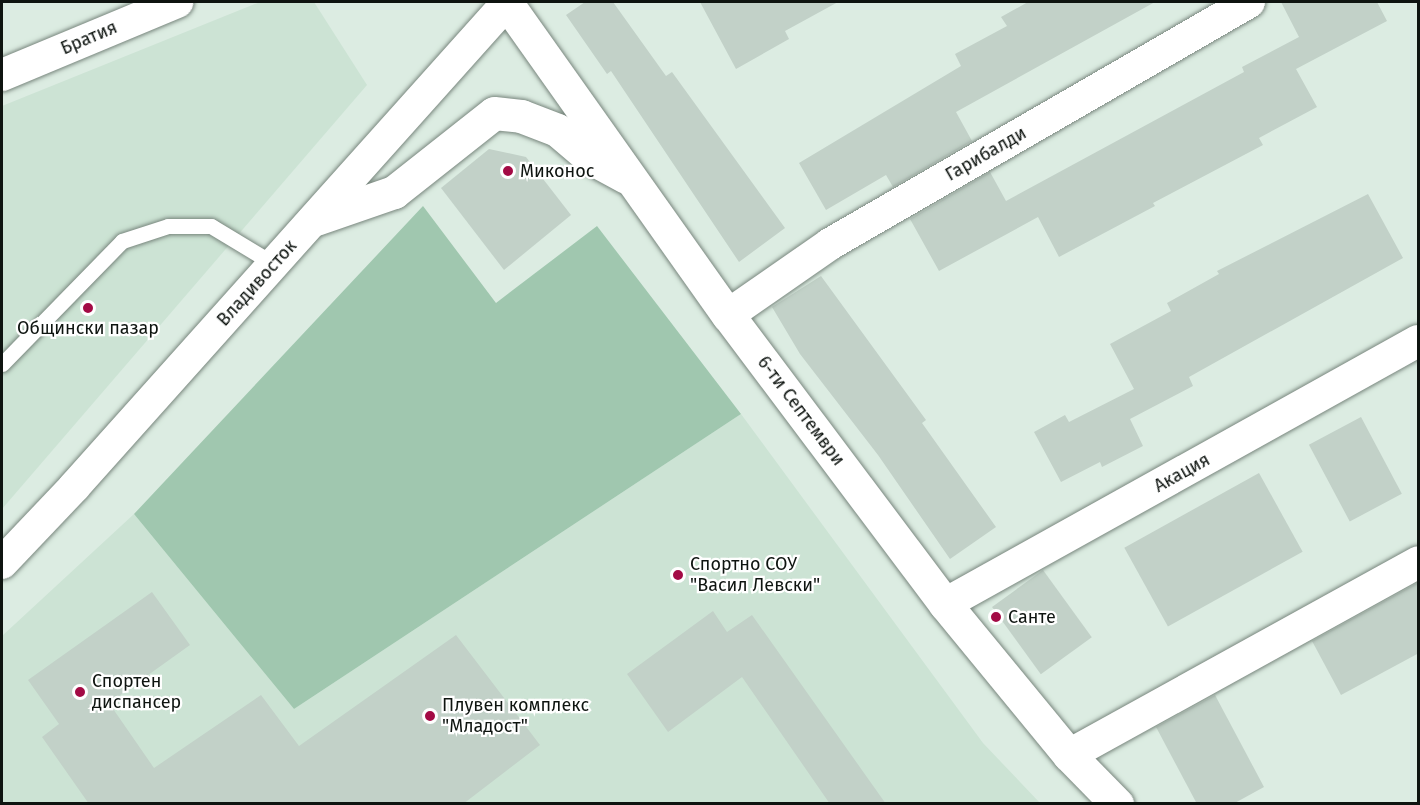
<!DOCTYPE html>
<html>
<head>
<meta charset="utf-8">
<style>
	body { margin:0 }
	#map { position:relative; width:1420px; height:805px; overflow:hidden; background:#dcece2; font-family:"Fira Sans",sans-serif }
	div>[style] { position:absolute }
	[style*='--x'] { left:calc(var(--x)*1px); top:calc(var(--y)*1px); width:calc(var(--w)*1px); rotate:calc(var(--a)*1deg) }
	.built>* { inset:0; background:#cce3d4 }
	.green>* { inset:0; background:#a0c7af }
	.building>* { inset:0; background:#c2d1c8; transform-origin:0 0 }
	.roads { filter:drop-shadow(0 0 2px #78867d) drop-shadow(0 0 2px #78867d) }
	.service>* { height:15px; margin:-7.5px; padding:0 7.5px; transform-origin:7.5px; border-radius:7.5px; background:#fff }
	.minor>* { height:32px; margin:-16px; padding:0 16px; transform-origin:16px; border-radius:16px; background:#fff }
	.tertiary>* { height:33px; margin:-16.5px; padding:0 16.5px; transform-origin:16.5px; border-radius:16.5px; background:#fff }
	.dots>* { width:16px; height:16px; translate:-50% -50%; box-sizing:border-box; border:3px solid #fff; border-radius:50% }
	span { translate:-50% -50%; white-space:nowrap; text-align:center; line-height:1.15; -webkit-text-stroke:4.5px #fff; paint-order:stroke }
	.street-label { font-size:18px; color:#0e1410 }
	.poi-label { font-size:18px; color:#0e1410 }
	.left { translate:0 -50%; text-align:left }
	.frame { position:absolute; inset:0; border:3px solid #0e1410; pointer-events:none }
</style>
</head>
<body>
<div id="map">
	<div class="built">
		<i style="clip-path:polygon(260px 2px,314px 2px,367px 85px,2px 509px,2px 106px)"></i>
		<i style="clip-path:polygon(741px 414px,983px 743px,1040px 803px,2px 804px,2px 636px,134px 514px,294px 709px)"></i>
	</div>
	<div class="green">
		<i style="clip-path:polygon(423px 206px,496px 303px,597px 226px,741px 414px,294px 709px,134px 514px)"></i>
	</div>
	<div class="building">
		<i style="clip-path:polygon(585px 2px,613px 2px,666px 76px,672px 72px,785px 228px,739px 262px,611px 71px,607px 74px,566px 15px)"></i>
		<i style="clip-path:polygon(700px 2px,838px 2px,785px 31px,789px 39px,736px 69px)"></i>
		<i style="clip-path:polygon(1028px 2px,1155px 2px,956px 112px,972px 141px,893px 187px,886px 175px,826px 210px,799px 163px,961px 66px,955px 54px,1007px 26px,1001px 17px)"></i>
		<i style="clip-path:polygon(1281px 2px,1377px 2px,1387px 21px,1296px 69px,1317px 107px,1259px 138px,1263px 145px,1153px 203px,1155px 206px,1059px 257px,1038px 217px,939px 271px,910px 219px,990px 172px,1006px 201px,1244px 72px,1242px 67px,1299px 37px)"></i>
		<i style="clip-path:polygon(489px 149px,526px 157px,571px 215px,504px 270px,441px 188px)"></i>
		<i style="clip-path:polygon(1368px 194px,1403px 258px,1189px 377px,1193px 386px,1130px 419px,1143px 446px,1102px 467px,1100px 462px,1061px 482px,1034px 432px,1065px 415px,1069px 422px,1134px 389px,1110px 344px,1171px 311px,1167px 303px,1219px 274px,1217px 271px)"></i>
		<i style="clip-path:polygon(821px 276px,926px 420px,922px 423px,996px 527px,950px 559px,878px 455px,800px 354px,772px 307px)"></i>
		<i style="left:1361px;top:417px;width:87px;height:59px;rotate:62deg"></i>
		<i style="left:1259px;top:473px;width:90px;height:154px;rotate:61deg"></i>
		<i style="left:1043px;top:570px;width:83px;height:63px;rotate:54deg"></i>
		<i style="clip-path:polygon(1419px 582px,1419px 653px,1341px 695px,1312px 641px)"></i>
		<i style="clip-path:polygon(152px 592px,190px 645px,109px 703px,154px 768px,261px 695px,299px 746px,456px 635px,540px 745px,463px 804px,89px 804px,42px 737px,59px 724px,28px 680px)"></i>
		<i style="clip-path:polygon(713px 611px,727px 632px,752px 615px,886px 804px,830px 804px,742px 677px,668px 732px,627px 674px)"></i>
		<i style="clip-path:polygon(1215px 695px,1264px 787px,1233px 804px,1197px 804px,1156px 727px)"></i>
	</div>
	<div class="roads">
		<div class="service">
			<i style="--x:2;--y:364;--w:172;--a:-45.7"></i>
			<i style="--x:122;--y:241;--w:48;--a:-18.1"></i>
			<i style="--x:168;--y:226;--w:43;--a:0"></i>
			<i style="--x:211;--y:226;--w:74;--a:31.1"></i>
		</div>
		<div class="minor">
			<i style="--x:2;--y:75;--w:190;--a:-22.6"></i>
			<i style="--x:728;--y:315;--w:124;--a:-34.8"></i>
			<i style="--x:830;--y:244;--w:484;--a:-30"></i>
			<i style="--x:2;--y:563;--w:105;--a:-46.5"></i>
			<i style="--x:74;--y:487;--w:649;--a:-48.18"></i>
			<i style="--x:945;--y:604;--w:541;--a:-29.08"></i>
			<i style="--x:1069;--y:755;--w:399;--a:-28.9"></i>
		</div>
		<div class="tertiary">
			<i style="--x:506;--y:2;--w:384;--a:54.7"></i>
			<i style="--x:728;--y:315;--w:361;--a:53.1"></i>
			<i style="--x:945;--y:604;--w:195;--a:50.6"></i>
			<i style="--x:1069;--y:755;--w:69;--a:45.6"></i>
			<i style="--x:313;--y:220;--w:86;--a:-19.1"></i>
			<i style="--x:394;--y:192;--w:127;--a:-38.3"></i>
			<i style="--x:494;--y:113;--w:27;--a:6"></i>
			<i style="--x:521;--y:116;--w:39;--a:21"></i>
			<i style="--x:557;--y:130;--w:42;--a:40.2"></i>
			<i style="--x:589;--y:157;--w:42;--a:28.4"></i>
		</div>
	</div>
	<div class="dots">
		<i style="left:508px;top:171px;background:#a30b45"></i>
		<i style="left:88px;top:308px;background:#a30b45"></i>
		<i style="left:678px;top:575px;background:#a30b45"></i>
		<i style="left:996px;top:617px;background:#a30b45"></i>
		<i style="left:80px;top:692px;background:#a30b45"></i>
		<i style="left:430px;top:716px;background:#a30b45"></i>
	</div>
	<div class="street-label">
		<span style="left:89px;top:38px;rotate:-23deg">Братия</span>
		<span style="left:986px;top:154px;rotate:-30deg">Гарибалди</span>
		<span style="left:257px;top:283px;rotate:-48deg">Владивосток</span>
		<span style="left:801px;top:411px;rotate:53deg">6-ти Септември</span>
		<span style="left:1182px;top:473px;rotate:-29deg">Акация</span>
	</div>
	<div class="poi-label">
		<span class="left" style="left:520px;top:171px">Миконос</span>
		<span style="left:88px;top:328px">Общински пазар</span>
		<span class="left" style="left:690px;top:575px">Спортно СОУ<br>"Васил Левски"</span>
		<span class="left" style="left:1008px;top:617px">Санте</span>
		<span class="left" style="left:92px;top:692px">Спортен<br>диспансер</span>
		<span class="left" style="left:442px;top:716px">Плувен комплекс<br>"Младост"</span>
	</div>
	<div class="frame"></div>
</div>
</body>
</html>
